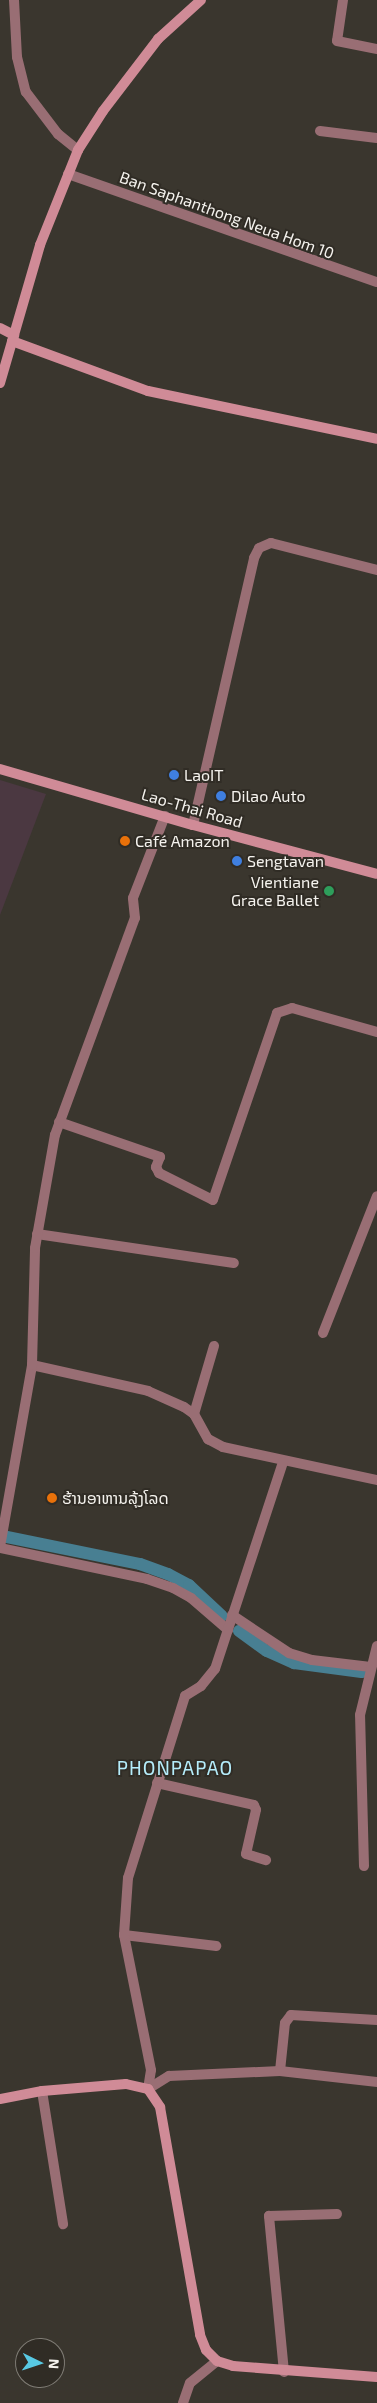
<!DOCTYPE html>
<html>
<head>
<meta charset="utf-8">
<style>
	body { margin:0 }
	#map { position:relative; width:377px; height:2403px; overflow:hidden; background:#3a362e; font-family:"Exo 2","Noto Sans Lao",sans-serif }
	div>[style] { position:absolute }
	[style*='--x'] { left:calc(var(--x)*1px); top:calc(var(--y)*1px); width:calc(var(--w)*1px); rotate:calc(var(--a)*1deg) }
	.commercial>* { inset:0; background:#4b3841 }
	.canal>* { height:12px; margin:-6px; padding:0 6px; transform-origin:6px; border-radius:6px; background:#487f92 }
	.street>* { height:10px; margin:-5px; padding:0 5px; transform-origin:5px; border-radius:5px; background:#996e74 }
	.secondary>* { height:10px; margin:-5px; padding:0 5px; transform-origin:5px; border-radius:5px; background:#d08b97 }
	.dots>* { width:14px; height:14px; translate:-50% -50%; box-sizing:border-box; border:2px solid #302c25; border-radius:50% }
	span { translate:-50% -50%; white-space:nowrap; text-align:center; line-height:1.15; -webkit-text-stroke:4px #302c25; paint-order:stroke }
	.street-label { font-size:16px; color:#f5f3ee }
	.poi-label { font-size:16px; color:#f5f3ee }
	.left { translate:0 -50%; text-align:left }
	.right { translate:-100% -50%; text-align:right }
	.quarter-label { font-size:19px; color:#b5edfb; letter-spacing:1px }
	.north { position:absolute; left:15px; top:2338px; width:50px; height:50px; box-sizing:border-box; background:#302c25; border:1px solid #7f7c75; border-radius:50%; rotate:94deg; font-size:14px; font-weight:700; line-height:20px; text-align:center; color:#f5f3ee }
	.north::after { content:''; display:block; margin:auto; width:18px; height:22px; background:#58c9e3; clip-path:polygon(50% 0,100% 100%,50% 72%,0 100%) }
</style>
</head>
<body>
<div id="map">
	<div class="commercial">
		<i style="clip-path:polygon(0 780px,46px 794px,0 915px)"></i>
	</div>
	<div class="canal">
		<i style="--x:7;--y:1537;--w:136;--a:11.5"></i>
		<i style="--x:140;--y:1564;--w:30;--a:20"></i>
		<i style="--x:168;--y:1574;--w:24;--a:28"></i>
		<i style="--x:189;--y:1585;--w:45;--a:43.2"></i>
		<i style="--x:239;--y:1631;--w:34;--a:36"></i>
		<i style="--x:267;--y:1651;--w:30;--a:24"></i>
		<i style="--x:294;--y:1663;--w:68;--a:7.7"></i>
	</div>
	<div class="street">
		<i style="--x:14;--y:0;--w:57;--a:87"></i>
		<i style="--x:17;--y:57;--w:36;--a:76"></i>
		<i style="--x:26;--y:92;--w:53;--a:52.7"></i>
		<i style="--x:58;--y:134;--w:26;--a:39"></i>
		<i style="--x:343;--y:0;--w:41;--a:98.3"></i>
		<i style="--x:337;--y:41;--w:41;--a:11.3"></i>
		<i style="--x:320;--y:131;--w:57;--a:7"></i>
		<i style="--x:68;--y:174;--w:327;--a:19.3"></i>
		<i style="--x:193;--y:825;--w:274;--a:-77.1"></i>
		<i style="--x:254;--y:558;--w:11;--a:-63"></i>
		<i style="--x:259;--y:548;--w:13;--a:-23"></i>
		<i style="--x:271;--y:543;--w:109;--a:14.3"></i>
		<i style="--x:59;--y:1122;--w:107;--a:19.1"></i>
		<i style="--x:160;--y:1157;--w:11;--a:112"></i>
		<i style="--x:156;--y:1167;--w:7;--a:63"></i>
		<i style="--x:159;--y:1173;--w:60;--a:26.6"></i>
		<i style="--x:213;--y:1200;--w:198;--a:-71.1"></i>
		<i style="--x:277;--y:1013;--w:16;--a:-18"></i>
		<i style="--x:292;--y:1008;--w:88;--a:15.8"></i>
		<i style="--x:37;--y:1234;--w:199;--a:8.4"></i>
		<i style="--x:323;--y:1333;--w:147;--a:-68.5"></i>
		<i style="--x:32;--y:1365;--w:119;--a:12.6"></i>
		<i style="--x:148;--y:1391;--w:39;--a:24"></i>
		<i style="--x:184;--y:1407;--w:12;--a:35"></i>
		<i style="--x:194;--y:1414;--w:29;--a:61"></i>
		<i style="--x:208;--y:1439;--w:17;--a:28"></i>
		<i style="--x:223;--y:1447;--w:157;--a:12.1"></i>
		<i style="--x:194;--y:1414;--w:71;--a:-73.6"></i>
		<i style="--x:0;--y:1547;--w:185;--a:-80"></i>
		<i style="--x:32;--y:1365;--w:117;--a:-88.5"></i>
		<i style="--x:35;--y:1248;--w:115;--a:-80"></i>
		<i style="--x:55;--y:1135;--w:231;--a:-69.8"></i>
		<i style="--x:135;--y:918;--w:20;--a:-96"></i>
		<i style="--x:133;--y:898;--w:88;--a:-68.7"></i>
		<i style="--x:0;--y:1548;--w:150;--a:11.9"></i>
		<i style="--x:147;--y:1579;--w:28;--a:19"></i>
		<i style="--x:173;--y:1588;--w:21;--a:29"></i>
		<i style="--x:191;--y:1598;--w:49;--a:40.9"></i>
		<i style="--x:232;--y:1615;--w:69;--a:33.7"></i>
		<i style="--x:289;--y:1653;--w:24;--a:17"></i>
		<i style="--x:312;--y:1660;--w:59;--a:6.8"></i>
		<i style="--x:157;--y:1783;--w:99;--a:12.8"></i>
		<i style="--x:254;--y:1805;--w:5;--a:68"></i>
		<i style="--x:256;--y:1810;--w:45;--a:102.8"></i>
		<i style="--x:246;--y:1854;--w:21;--a:17"></i>
		<i style="--x:364;--y:1866;--w:151;--a:-91.5"></i>
		<i style="--x:360;--y:1715;--w:71;--a:-76.2"></i>
		<i style="--x:124;--y:1935;--w:93;--a:6.8"></i>
		<i style="--x:280;--y:2071;--w:48;--a:-84.1"></i>
		<i style="--x:285;--y:2023;--w:10;--a:-53"></i>
		<i style="--x:291;--y:2015;--w:86;--a:3.3"></i>
		<i style="--x:148;--y:2089;--w:19;--a:-81"></i>
		<i style="--x:151;--y:2070;--w:138;--a:-101.3"></i>
		<i style="--x:124;--y:1935;--w:57;--a:-86"></i>
		<i style="--x:128;--y:1878;--w:191;--a:-72.6"></i>
		<i style="--x:185;--y:1696;--w:19;--a:-32"></i>
		<i style="--x:201;--y:1686;--w:22;--a:-51"></i>
		<i style="--x:215;--y:1669;--w:218;--a:-71.8"></i>
		<i style="--x:148;--y:2089;--w:25;--a:-32"></i>
		<i style="--x:169;--y:2076;--w:111;--a:-2.6"></i>
		<i style="--x:280;--y:2071;--w:98;--a:6.5"></i>
		<i style="--x:42;--y:2091;--w:135;--a:81"></i>
		<i style="--x:284;--y:2372;--w:157;--a:-95.5"></i>
		<i style="--x:269;--y:2216;--w:68;--a:-1.7"></i>
		<i style="--x:183;--y:2403;--w:21;--a:-71"></i>
		<i style="--x:190;--y:2383;--w:35;--a:-39"></i>
	</div>
	<div class="secondary">
		<i style="--x:0;--y:328;--w:16;--a:27"></i>
		<i style="--x:12;--y:341;--w:145;--a:20.2"></i>
		<i style="--x:148;--y:391;--w:234;--a:11.8"></i>
		<i style="--x:0;--y:383;--w:144;--a:-73.8"></i>
		<i style="--x:40;--y:245;--w:102;--a:-68.2"></i>
		<i style="--x:78;--y:150;--w:46;--a:-57.3"></i>
		<i style="--x:103;--y:111;--w:91;--a:-52.6"></i>
		<i style="--x:158;--y:39;--w:58;--a:-42.2"></i>
		<i style="--x:0;--y:769;--w:201;--a:16.2"></i>
		<i style="--x:193;--y:825;--w:190;--a:14.9"></i>
		<i style="--x:0;--y:2099;--w:43;--a:-10.8"></i>
		<i style="--x:42;--y:2091;--w:84;--a:-4.8"></i>
		<i style="--x:126;--y:2084;--w:23;--a:13"></i>
		<i style="--x:148;--y:2089;--w:22;--a:56"></i>
		<i style="--x:160;--y:2107;--w:231;--a:80"></i>
		<i style="--x:200;--y:2335;--w:16;--a:68"></i>
		<i style="--x:206;--y:2350;--w:16;--a:45"></i>
		<i style="--x:217;--y:2361;--w:17;--a:17"></i>
		<i style="--x:233;--y:2366;--w:144;--a:4.4"></i>
	</div>
	<div class="dots">
		<i style="left:174px;top:775px;background:#3f7fe0"></i>
		<i style="left:221px;top:796px;background:#3f7fe0"></i>
		<i style="left:125px;top:841px;background:#e8710a"></i>
		<i style="left:237px;top:861px;background:#3f7fe0"></i>
		<i style="left:329px;top:891px;background:#2e9e5b"></i>
		<i style="left:52px;top:1498px;background:#e8710a"></i>
	</div>
	<div class="street-label">
		<span style="left:227px;top:215px;rotate:20deg">Ban Saphanthong Neua Hom 10</span>
		<span style="left:192px;top:808px;rotate:16deg">Lao-Thai Road</span>
	</div>
	<div class="poi-label">
		<span class="left" style="left:184px;top:775px">LaoIT</span>
		<span class="left" style="left:231px;top:796px">Dilao Auto</span>
		<span class="left" style="left:135px;top:841px">Café Amazon</span>
		<span class="left" style="left:247px;top:861px">Sengtavan</span>
		<span class="right" style="left:319px;top:891px">Vientiane<br>Grace Ballet</span>
		<span class="left" style="left:62px;top:1498px">ຮ້ານອາຫານລຸ້ງໂລດ</span>
	</div>
	<div class="quarter-label">
		<span style="left:175px;top:1768px">PHONPAPAO</span>
	</div>
	<div class="north">N</div>
</div>
</body>
</html>
